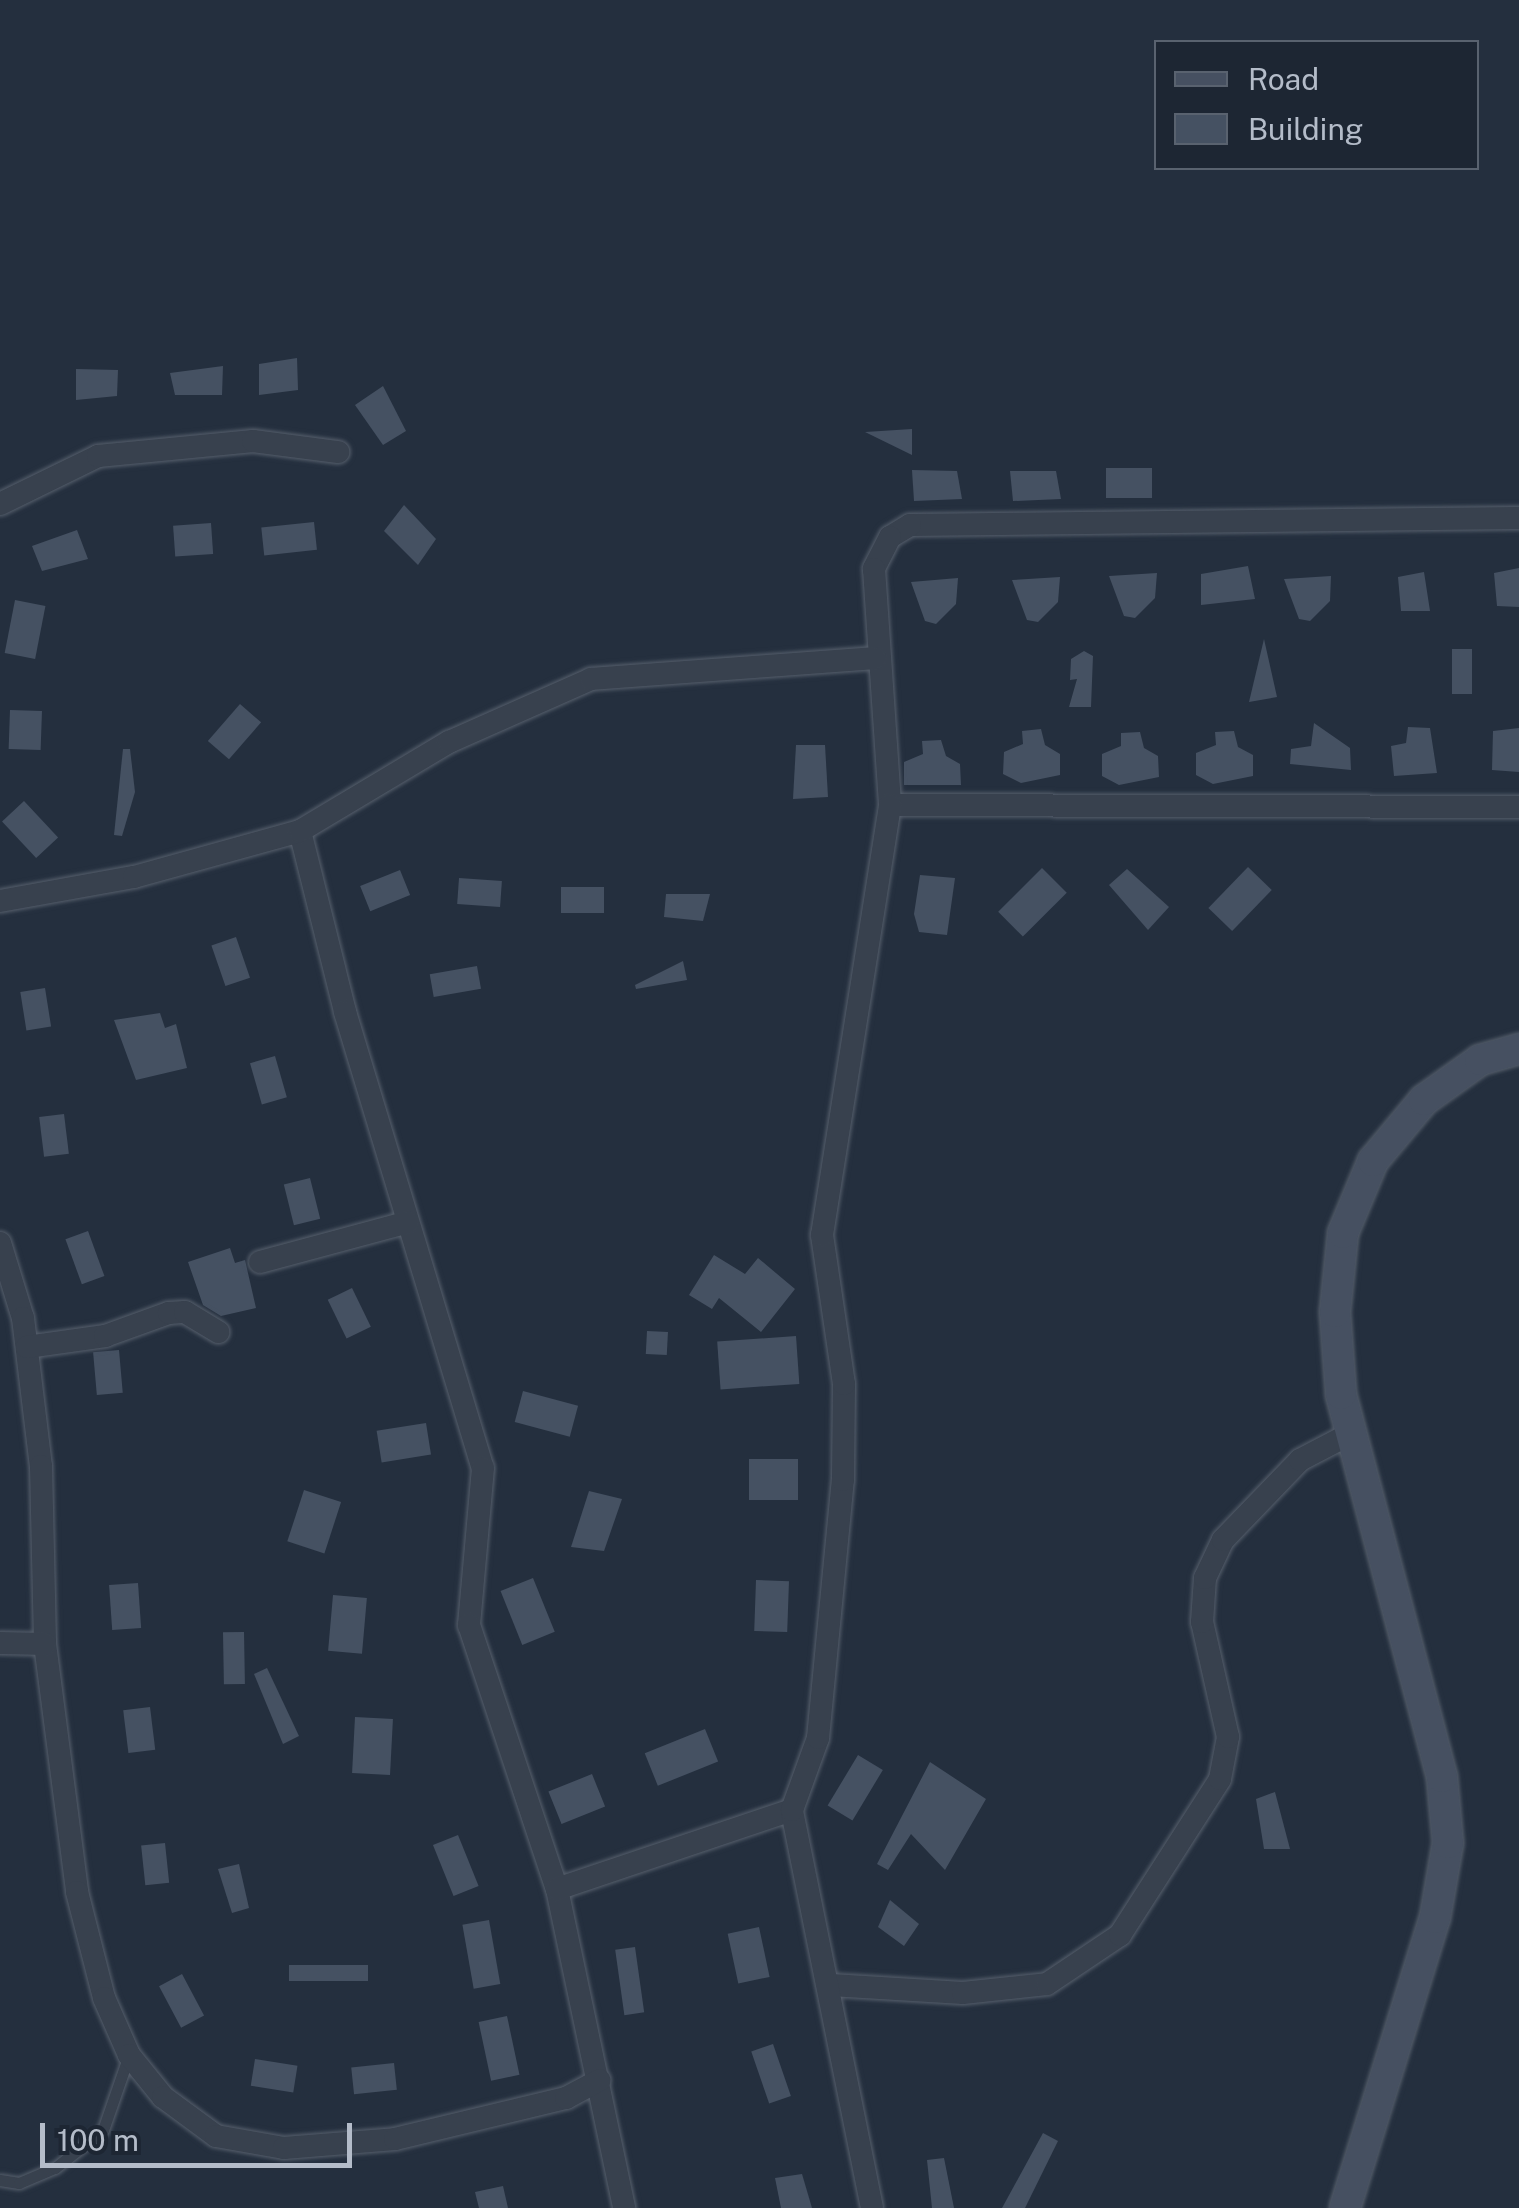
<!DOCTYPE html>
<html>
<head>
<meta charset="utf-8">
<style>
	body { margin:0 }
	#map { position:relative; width:1519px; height:2208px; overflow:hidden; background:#242f3e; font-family:"Public Sans",sans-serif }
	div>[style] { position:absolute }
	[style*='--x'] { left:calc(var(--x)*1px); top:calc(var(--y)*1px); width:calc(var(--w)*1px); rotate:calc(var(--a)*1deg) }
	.building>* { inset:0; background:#455162; transform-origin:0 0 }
	.roads { filter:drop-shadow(0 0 2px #565f6c) drop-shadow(0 0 2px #565f6c) }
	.lane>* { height:11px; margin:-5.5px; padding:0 5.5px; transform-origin:5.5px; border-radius:5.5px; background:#38414e }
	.street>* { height:22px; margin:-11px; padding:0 11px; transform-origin:11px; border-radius:11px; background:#38414e }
	.secondary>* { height:30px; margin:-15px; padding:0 15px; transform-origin:15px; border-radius:15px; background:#465061 }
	span { translate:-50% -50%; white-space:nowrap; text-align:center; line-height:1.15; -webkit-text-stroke:9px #1d2633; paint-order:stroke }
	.legend { position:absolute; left:1154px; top:40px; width:325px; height:130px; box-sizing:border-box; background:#1d2633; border:2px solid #59626f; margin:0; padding:12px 18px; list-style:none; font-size:30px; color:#b4bcc9 }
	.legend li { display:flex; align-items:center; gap:20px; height:50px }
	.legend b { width:50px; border:2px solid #59626f }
	.scale { position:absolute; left:40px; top:2123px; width:312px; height:45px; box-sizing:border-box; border:5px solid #b4bcc9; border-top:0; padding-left:12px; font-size:30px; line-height:35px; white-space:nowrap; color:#b4bcc9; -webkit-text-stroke:8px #1d2633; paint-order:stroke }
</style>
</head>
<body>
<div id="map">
	<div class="building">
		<i style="clip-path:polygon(297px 358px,298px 390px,259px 395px,259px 364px)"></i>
		<i style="clip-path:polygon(223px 366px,222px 395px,175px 395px,170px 373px)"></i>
		<i style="clip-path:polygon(76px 369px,118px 370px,117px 396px,76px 400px)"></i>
		<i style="clip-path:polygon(383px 386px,406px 431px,383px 445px,355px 405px)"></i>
		<i style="clip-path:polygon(912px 429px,912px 455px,865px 432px)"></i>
		<i style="left:1106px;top:468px;width:46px;height:30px"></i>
		<i style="clip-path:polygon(912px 470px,957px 471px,962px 499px,914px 501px)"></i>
		<i style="clip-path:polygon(1010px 471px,1056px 471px,1061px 499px,1013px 501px)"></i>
		<i style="clip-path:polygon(404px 505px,436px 539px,418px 565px,384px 531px)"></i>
		<i style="left:314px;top:522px;width:28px;height:53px;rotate:84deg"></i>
		<i style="left:211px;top:523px;width:31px;height:38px;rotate:86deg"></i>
		<i style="clip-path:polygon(77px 530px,88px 559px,42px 571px,32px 546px)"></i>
		<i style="clip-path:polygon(1248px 566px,1255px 599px,1201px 605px,1201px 574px)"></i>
		<i style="clip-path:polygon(1519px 568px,1519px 607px,1497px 606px,1494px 573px)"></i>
		<i style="clip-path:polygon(1424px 572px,1430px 611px,1401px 611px,1398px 577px)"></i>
		<i style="clip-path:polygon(1157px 573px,1155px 598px,1135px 618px,1124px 616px,1109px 576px)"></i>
		<i style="clip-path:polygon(1331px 576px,1330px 601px,1310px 621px,1299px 619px,1284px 579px)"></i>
		<i style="clip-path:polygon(1060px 577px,1058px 602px,1038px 622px,1027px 620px,1012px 580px)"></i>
		<i style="clip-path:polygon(958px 578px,956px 604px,936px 624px,925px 621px,911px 582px)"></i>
		<i style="left:15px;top:600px;width:31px;height:54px;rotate:11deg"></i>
		<i style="clip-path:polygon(1264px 639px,1277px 697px,1249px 702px)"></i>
		<i style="left:1472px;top:649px;width:45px;height:20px;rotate:90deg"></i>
		<i style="clip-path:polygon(1084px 651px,1093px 656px,1091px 707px,1069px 707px,1077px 679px,1070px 680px,1071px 659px)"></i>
		<i style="left:240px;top:704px;width:28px;height:49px;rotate:41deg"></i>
		<i style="left:10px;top:710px;width:32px;height:39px;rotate:2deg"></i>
		<i style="clip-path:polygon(1314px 723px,1350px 748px,1351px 770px,1290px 764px,1291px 749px,1311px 746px)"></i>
		<i style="clip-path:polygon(1408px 727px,1430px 728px,1437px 773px,1394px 776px,1391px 746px,1406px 743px)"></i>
		<i style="clip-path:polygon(1519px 728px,1519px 772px,1492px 770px,1493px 731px)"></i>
		<i style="clip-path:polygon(1041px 729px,1045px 745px,1060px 754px,1060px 775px,1021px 783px,1003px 774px,1004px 752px,1023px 744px,1022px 731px)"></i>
		<i style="clip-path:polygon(1234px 731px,1238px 747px,1253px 755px,1253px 776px,1213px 784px,1196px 775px,1196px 753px,1216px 745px,1215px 732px)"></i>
		<i style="clip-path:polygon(1140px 732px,1144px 748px,1158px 756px,1159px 777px,1119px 785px,1102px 776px,1102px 754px,1121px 746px,1121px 733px)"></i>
		<i style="clip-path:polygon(941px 740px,946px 756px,960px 764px,961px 785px,904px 785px,904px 762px,923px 754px,922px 741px)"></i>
		<i style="clip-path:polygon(796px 745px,825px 745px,828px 797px,793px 799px)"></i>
		<i style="clip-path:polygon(123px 749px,130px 749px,135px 792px,122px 836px,114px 835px)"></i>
		<i style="left:24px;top:801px;width:50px;height:30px;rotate:47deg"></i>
		<i style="left:1248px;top:867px;width:33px;height:57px;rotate:44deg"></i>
		<i style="left:1042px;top:868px;width:35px;height:62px;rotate:45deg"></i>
		<i style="clip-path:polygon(1127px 869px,1169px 907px,1148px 930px,1109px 885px)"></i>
		<i style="left:400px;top:870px;width:27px;height:43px;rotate:68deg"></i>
		<i style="clip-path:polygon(920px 875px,955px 878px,947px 935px,919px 932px,914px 914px)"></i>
		<i style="left:459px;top:878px;width:43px;height:26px;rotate:4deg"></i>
		<i style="left:561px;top:887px;width:43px;height:26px"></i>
		<i style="clip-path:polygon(666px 894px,710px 894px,703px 921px,664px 917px)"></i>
		<i style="left:236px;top:937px;width:43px;height:26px;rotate:71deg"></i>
		<i style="clip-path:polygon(683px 961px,687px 980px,636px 989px,635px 985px)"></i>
		<i style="left:477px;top:966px;width:23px;height:48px;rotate:80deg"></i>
		<i style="left:45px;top:988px;width:39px;height:25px;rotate:81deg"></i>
		<i style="clip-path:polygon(160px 1013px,165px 1028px,176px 1024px,187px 1068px,136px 1080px,114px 1020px)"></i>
		<i style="left:275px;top:1056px;width:43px;height:26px;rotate:74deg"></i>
		<i style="left:64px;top:1114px;width:40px;height:25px;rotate:83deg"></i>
		<i style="left:310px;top:1178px;width:42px;height:27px;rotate:76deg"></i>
		<i style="left:88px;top:1231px;width:48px;height:24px;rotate:70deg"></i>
		<i style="clip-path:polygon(230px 1248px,235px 1263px,245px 1260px,256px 1308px,221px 1316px,203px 1305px,188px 1262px)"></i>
		<i style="clip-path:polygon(714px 1255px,745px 1274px,758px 1258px,795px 1289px,761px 1332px,719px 1298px,712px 1309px,689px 1295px)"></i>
		<i style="left:352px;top:1288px;width:43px;height:27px;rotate:64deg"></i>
		<i style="left:647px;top:1331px;width:21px;height:23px;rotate:3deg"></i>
		<i style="left:796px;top:1336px;width:48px;height:79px;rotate:86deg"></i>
		<i style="left:119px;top:1350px;width:43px;height:26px;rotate:85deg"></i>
		<i style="left:523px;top:1391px;width:57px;height:32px;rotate:15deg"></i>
		<i style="left:426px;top:1423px;width:32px;height:50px;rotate:81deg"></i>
		<i style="left:749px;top:1459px;width:49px;height:41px"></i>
		<i style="left:304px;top:1490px;width:39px;height:54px;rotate:18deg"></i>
		<i style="clip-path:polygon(589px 1491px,622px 1499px,604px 1551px,571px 1547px)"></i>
		<i style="left:533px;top:1578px;width:58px;height:35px;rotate:68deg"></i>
		<i style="left:756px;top:1580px;width:33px;height:51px;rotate:2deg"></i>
		<i style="left:138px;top:1583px;width:45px;height:29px;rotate:86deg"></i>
		<i style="left:333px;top:1595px;width:34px;height:56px;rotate:5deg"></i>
		<i style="left:244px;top:1632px;width:52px;height:21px;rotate:89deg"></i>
		<i style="clip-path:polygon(267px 1668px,299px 1736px,283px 1744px,254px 1674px)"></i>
		<i style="left:150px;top:1707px;width:43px;height:27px;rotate:83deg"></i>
		<i style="left:355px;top:1717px;width:38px;height:56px;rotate:3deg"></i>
		<i style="left:705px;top:1729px;width:35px;height:65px;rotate:68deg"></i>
		<i style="left:858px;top:1755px;width:29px;height:59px;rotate:31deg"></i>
		<i style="clip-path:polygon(930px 1762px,986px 1799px,945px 1870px,911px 1834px,888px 1870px,877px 1864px)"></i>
		<i style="left:592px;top:1774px;width:35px;height:47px;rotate:68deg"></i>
		<i style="clip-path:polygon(1275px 1792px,1290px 1849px,1264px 1849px,1256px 1799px)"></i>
		<i style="left:458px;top:1835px;width:55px;height:27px;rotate:68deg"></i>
		<i style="left:165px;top:1843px;width:40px;height:24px;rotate:84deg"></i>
		<i style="clip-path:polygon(239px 1864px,249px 1908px,232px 1913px,218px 1869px)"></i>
		<i style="clip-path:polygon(890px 1900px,919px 1924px,904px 1946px,878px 1927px)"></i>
		<i style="left:489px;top:1920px;width:65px;height:27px;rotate:80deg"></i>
		<i style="left:759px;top:1927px;width:51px;height:32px;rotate:78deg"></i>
		<i style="left:635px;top:1947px;width:66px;height:20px;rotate:82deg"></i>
		<i style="left:368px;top:1965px;width:16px;height:79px;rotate:90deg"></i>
		<i style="left:182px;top:1974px;width:47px;height:26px;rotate:62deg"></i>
		<i style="left:507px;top:2016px;width:60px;height:29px;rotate:78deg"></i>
		<i style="left:773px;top:2044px;width:55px;height:23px;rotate:71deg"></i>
		<i style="left:255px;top:2059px;width:43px;height:27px;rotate:9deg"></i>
		<i style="left:394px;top:2063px;width:27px;height:43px;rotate:84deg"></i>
		<i style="clip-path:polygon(1043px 2133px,1058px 2141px,1025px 2208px,1002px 2208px)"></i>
		<i style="clip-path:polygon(944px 2158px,954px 2208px,932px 2208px,927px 2160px)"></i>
		<i style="clip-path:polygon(802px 2174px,812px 2208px,781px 2208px,775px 2178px)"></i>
		<i style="clip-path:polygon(503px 2186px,508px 2208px,479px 2208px,475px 2192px)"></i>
	</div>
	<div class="roads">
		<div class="lane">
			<i style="--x:0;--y:2180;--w:19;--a:9"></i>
			<i style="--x:19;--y:2183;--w:39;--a:-23"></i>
			<i style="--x:55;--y:2168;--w:61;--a:-38.4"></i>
			<i style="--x:103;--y:2130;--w:79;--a:-70.9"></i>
		</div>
		<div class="street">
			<i style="--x:0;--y:504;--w:109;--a:-26.1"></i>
			<i style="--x:98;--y:456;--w:156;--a:-5.5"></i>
			<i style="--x:253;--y:441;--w:86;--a:7.4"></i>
			<i style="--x:1519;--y:518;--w:609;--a:179.34"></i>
			<i style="--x:910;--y:525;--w:23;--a:149"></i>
			<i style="--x:890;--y:537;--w:36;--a:117"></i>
			<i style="--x:874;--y:569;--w:237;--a:86.1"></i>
			<i style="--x:890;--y:805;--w:629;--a:0.18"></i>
			<i style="--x:300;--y:831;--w:187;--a:76"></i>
			<i style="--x:345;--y:1012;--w:476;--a:73.2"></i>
			<i style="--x:483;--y:1468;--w:158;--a:95.1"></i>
			<i style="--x:469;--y:1625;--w:278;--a:71.6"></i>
			<i style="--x:557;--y:1889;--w:326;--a:78.1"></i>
			<i style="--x:0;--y:901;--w:136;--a:-10.2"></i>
			<i style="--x:134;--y:877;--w:172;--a:-15.5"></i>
			<i style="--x:300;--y:831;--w:174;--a:-30.9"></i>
			<i style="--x:449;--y:742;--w:155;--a:-23.9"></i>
			<i style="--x:591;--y:679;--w:285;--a:-4.2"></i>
			<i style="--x:0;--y:1243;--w:78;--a:73"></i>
			<i style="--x:23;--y:1318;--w:149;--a:83.1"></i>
			<i style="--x:41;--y:1466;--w:178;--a:88.7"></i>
			<i style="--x:45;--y:1644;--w:250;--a:82.6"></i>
			<i style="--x:77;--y:1892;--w:109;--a:75.7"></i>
			<i style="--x:104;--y:1998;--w:62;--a:66.3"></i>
			<i style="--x:129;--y:2055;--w:54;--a:51"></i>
			<i style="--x:163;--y:2097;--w:66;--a:36.3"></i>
			<i style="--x:216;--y:2136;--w:69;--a:10"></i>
			<i style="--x:284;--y:2148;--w:111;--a:-4.6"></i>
			<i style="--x:395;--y:2139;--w:176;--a:-13.5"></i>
			<i style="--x:566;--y:2098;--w:38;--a:-28"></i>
			<i style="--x:260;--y:1262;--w:153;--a:-15.1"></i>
			<i style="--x:27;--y:1347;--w:79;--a:-8"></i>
			<i style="--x:105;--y:1336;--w:68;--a:-19.8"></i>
			<i style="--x:169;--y:1313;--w:16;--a:-4"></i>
			<i style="--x:185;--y:1312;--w:39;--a:31"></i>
			<i style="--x:0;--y:1643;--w:45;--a:1.3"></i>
			<i style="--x:557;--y:1889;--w:248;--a:-18.6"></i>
			<i style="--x:831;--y:1985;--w:132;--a:3.5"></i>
			<i style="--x:963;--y:1993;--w:84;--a:-6.1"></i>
			<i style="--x:1047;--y:1984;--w:88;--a:-33.9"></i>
			<i style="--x:1120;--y:1935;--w:185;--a:-57.3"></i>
			<i style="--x:1220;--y:1779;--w:43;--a:-79.2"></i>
			<i style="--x:1228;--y:1737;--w:118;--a:-102.7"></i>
			<i style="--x:1202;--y:1622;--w:44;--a:-86.1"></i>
			<i style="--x:1205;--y:1578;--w:42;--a:-64.7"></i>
			<i style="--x:1223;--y:1540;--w:111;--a:-46.1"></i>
			<i style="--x:1300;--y:1460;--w:54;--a:-27.5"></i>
			<i style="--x:872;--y:2208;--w:406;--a:-101.4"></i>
			<i style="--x:792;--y:1810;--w:77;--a:-70.1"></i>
			<i style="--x:818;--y:1738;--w:259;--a:-84.5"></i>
			<i style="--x:843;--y:1480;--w:96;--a:-89.4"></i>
			<i style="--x:844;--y:1384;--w:151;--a:-98.4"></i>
			<i style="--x:822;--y:1235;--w:435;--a:-81"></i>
		</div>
		<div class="secondary">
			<i style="--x:1345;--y:2208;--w:304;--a:-72.8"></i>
			<i style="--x:1435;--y:1918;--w:76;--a:-80.2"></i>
			<i style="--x:1448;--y:1843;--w:66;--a:-95.2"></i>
			<i style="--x:1442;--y:1777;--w:396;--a:-104.8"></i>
			<i style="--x:1341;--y:1394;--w:82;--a:-94.2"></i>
			<i style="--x:1335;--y:1312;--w:79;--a:-84.2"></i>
			<i style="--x:1343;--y:1233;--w:78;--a:-67.4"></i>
			<i style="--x:1373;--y:1161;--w:80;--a:-50.1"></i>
			<i style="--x:1424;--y:1100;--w:69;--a:-35.5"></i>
			<i style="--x:1480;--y:1060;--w:41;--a:-15.8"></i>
		</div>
	</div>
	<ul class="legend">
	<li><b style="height:12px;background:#465061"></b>Road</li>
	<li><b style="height:28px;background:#455162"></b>Building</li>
	</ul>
	<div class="scale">100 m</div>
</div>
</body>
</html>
